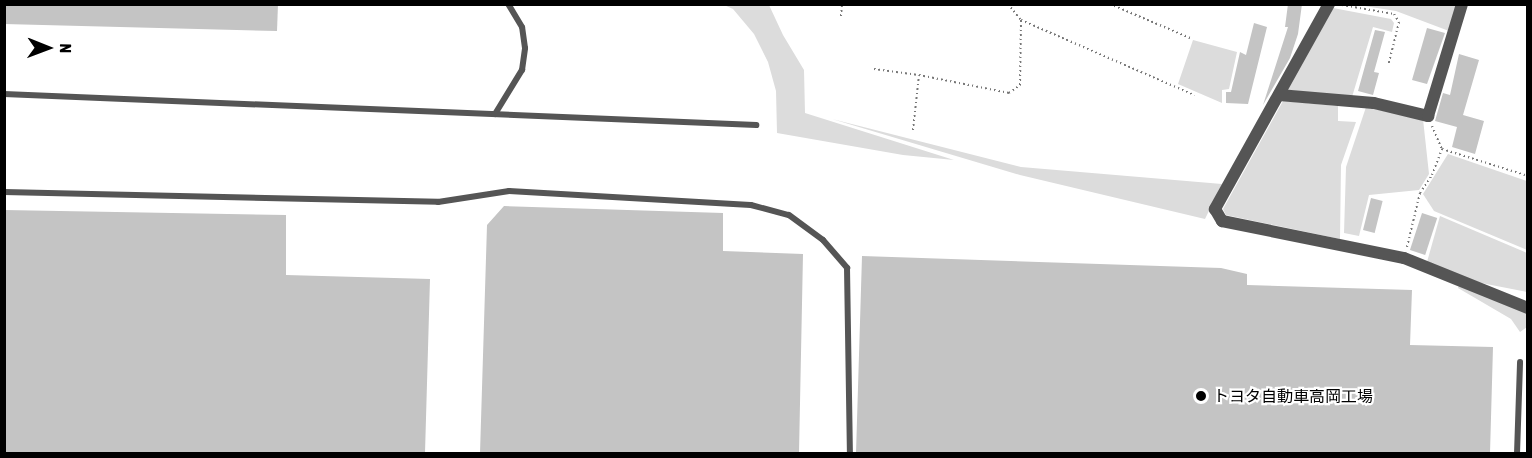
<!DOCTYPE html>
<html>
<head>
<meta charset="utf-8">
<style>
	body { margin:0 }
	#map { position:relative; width:1532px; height:458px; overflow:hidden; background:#fff; font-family:"Asap Condensed","Noto Sans JP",sans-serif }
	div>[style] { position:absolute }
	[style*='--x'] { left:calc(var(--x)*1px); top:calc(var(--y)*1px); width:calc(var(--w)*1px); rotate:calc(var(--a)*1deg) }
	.green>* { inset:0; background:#dcdcdc }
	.building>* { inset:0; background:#c4c4c4; transform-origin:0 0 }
	.path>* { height:2px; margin-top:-1px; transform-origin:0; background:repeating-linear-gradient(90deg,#777 0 1.5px,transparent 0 4.5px) }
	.service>* { height:6px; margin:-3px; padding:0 3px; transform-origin:3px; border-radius:3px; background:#555 }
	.minor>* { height:12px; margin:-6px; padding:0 6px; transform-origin:6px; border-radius:6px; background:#555 }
	.dots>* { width:16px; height:16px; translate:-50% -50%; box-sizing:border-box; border:3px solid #fff; border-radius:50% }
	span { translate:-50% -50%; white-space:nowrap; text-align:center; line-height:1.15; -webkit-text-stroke:4.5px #fff; paint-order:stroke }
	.poi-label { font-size:16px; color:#000 }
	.left { translate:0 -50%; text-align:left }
	.frame { position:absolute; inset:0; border:6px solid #000; pointer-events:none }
	.north { position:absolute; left:18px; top:18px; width:60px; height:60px; -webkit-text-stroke:4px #fff; paint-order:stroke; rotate:91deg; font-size:16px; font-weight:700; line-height:24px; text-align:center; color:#000 }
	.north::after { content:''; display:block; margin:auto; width:21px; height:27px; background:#000; clip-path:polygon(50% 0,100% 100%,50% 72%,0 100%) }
</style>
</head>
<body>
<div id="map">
	<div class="green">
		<i style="clip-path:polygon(724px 5px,769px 5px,783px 35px,804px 70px,805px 113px,954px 160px,903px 155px,777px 133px,776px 91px,768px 62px,754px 34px,733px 9px)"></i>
		<i style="clip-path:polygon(1358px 5px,1457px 5px,1449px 31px,1396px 11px)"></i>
		<i style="clip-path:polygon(1333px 8px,1391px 19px,1394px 23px,1392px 32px,1373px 27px,1352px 97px,1287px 90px)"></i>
		<i style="clip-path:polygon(1193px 40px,1237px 52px,1229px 89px,1222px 90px,1222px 103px,1178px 84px)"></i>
		<i style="clip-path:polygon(1283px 101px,1338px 106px,1338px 121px,1356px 122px,1341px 165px,1340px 239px,1226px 215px,1223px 209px)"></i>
		<i style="clip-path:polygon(1366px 107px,1423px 119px,1429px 174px,1419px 190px,1369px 195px,1359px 236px,1344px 233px,1346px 167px)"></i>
		<i style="clip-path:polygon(832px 119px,1021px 167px,1222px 184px,1205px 219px,1020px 175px)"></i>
		<i style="clip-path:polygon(1448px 154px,1527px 181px,1527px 250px,1434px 211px,1423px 194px)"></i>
		<i style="clip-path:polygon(1440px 216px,1527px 253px,1527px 292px,1471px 281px,1427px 262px)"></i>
		<i style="clip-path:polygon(1459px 285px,1527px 311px,1527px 327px,1520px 332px,1511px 319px,1458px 288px)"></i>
	</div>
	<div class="building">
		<i style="clip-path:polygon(4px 4px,278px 4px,277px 31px,4px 24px)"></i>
		<i style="clip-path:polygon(1288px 4px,1302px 4px,1298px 34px,1290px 58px,1263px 105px,1288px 27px,1285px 27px)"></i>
		<i style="clip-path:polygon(1254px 23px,1267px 27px,1248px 104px,1226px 103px,1226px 92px,1231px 92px,1240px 52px,1246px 55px)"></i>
		<i style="clip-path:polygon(1427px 28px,1445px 33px,1427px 84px,1412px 80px)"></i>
		<i style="clip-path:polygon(1375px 30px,1385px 32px,1374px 72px,1379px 73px,1373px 95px,1358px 91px)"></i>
		<i style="clip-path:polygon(1459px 54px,1479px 60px,1463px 115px,1484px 121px,1475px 154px,1452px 147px,1457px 127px,1435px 121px,1443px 93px,1450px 95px)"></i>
		<i style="left:1371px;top:198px;width:12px;height:33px;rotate:14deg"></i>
		<i style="clip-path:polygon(504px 206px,723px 213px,723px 251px,803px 254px,799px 453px,480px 453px,487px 225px)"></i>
		<i style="clip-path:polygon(4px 210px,286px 215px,286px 275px,430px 279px,425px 453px,4px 453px)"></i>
		<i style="left:1422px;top:213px;width:16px;height:39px;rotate:18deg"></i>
		<i style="clip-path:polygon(862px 256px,1221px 268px,1247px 274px,1247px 285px,1412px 290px,1410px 345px,1493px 347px,1490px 453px,856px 453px)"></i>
	</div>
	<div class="path">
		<i style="--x:1008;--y:4;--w:21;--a:51"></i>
		<i style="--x:1021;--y:20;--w:189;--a:23.4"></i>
		<i style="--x:1110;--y:4;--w:87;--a:23"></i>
		<i style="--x:1342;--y:5;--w:53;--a:9.8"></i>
		<i style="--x:1394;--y:14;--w:9;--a:58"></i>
		<i style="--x:1399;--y:22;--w:45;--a:104"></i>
		<i style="--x:841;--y:16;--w:12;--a:-85"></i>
		<i style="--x:874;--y:69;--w:45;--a:7.6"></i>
		<i style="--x:919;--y:75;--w:92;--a:11.3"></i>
		<i style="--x:1009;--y:93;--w:14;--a:-36"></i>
		<i style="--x:1020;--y:85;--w:65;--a:-89.1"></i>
		<i style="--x:1432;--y:126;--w:25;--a:67"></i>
		<i style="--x:1442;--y:149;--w:90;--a:17.4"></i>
		<i style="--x:913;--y:130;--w:55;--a:-83.8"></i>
		<i style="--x:1407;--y:247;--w:56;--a:-76.5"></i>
		<i style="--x:1420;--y:193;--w:22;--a:-56"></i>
		<i style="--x:1432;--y:175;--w:28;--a:-69"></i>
	</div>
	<div class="service">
		<i style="--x:4;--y:94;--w:753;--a:2.36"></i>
		<i style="--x:495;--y:114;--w:52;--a:-58.5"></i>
		<i style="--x:522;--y:70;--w:22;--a:-82"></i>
		<i style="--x:525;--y:48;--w:21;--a:-98"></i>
		<i style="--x:522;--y:27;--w:27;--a:-121"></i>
		<i style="--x:4;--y:192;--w:434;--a:1.3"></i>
		<i style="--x:438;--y:202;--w:72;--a:-8.8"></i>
		<i style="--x:509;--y:191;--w:242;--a:3.3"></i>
		<i style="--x:751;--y:205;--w:39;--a:15"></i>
		<i style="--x:789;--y:215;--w:42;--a:36.3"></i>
		<i style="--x:823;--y:240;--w:37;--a:49"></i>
		<i style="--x:847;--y:268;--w:186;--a:89.1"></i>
		<i style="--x:1517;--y:454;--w:92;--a:-88.1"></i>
	</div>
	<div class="minor">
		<i style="--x:1329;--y:4;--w:235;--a:119.1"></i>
		<i style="--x:1215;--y:209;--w:14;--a:60"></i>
		<i style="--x:1222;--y:221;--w:186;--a:11.5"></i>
		<i style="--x:1404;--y:258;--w:134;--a:22"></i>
		<i style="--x:1279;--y:95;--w:95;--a:4.8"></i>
		<i style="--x:1374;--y:103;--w:56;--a:13.5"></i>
		<i style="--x:1428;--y:116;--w:117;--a:-73.1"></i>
	</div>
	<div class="dots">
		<i style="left:1201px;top:396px;background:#000"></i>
	</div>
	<div class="poi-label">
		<span class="left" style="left:1213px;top:396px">トヨタ自動車高岡工場</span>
	</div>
	<div class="frame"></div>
	<div class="north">N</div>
</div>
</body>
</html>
